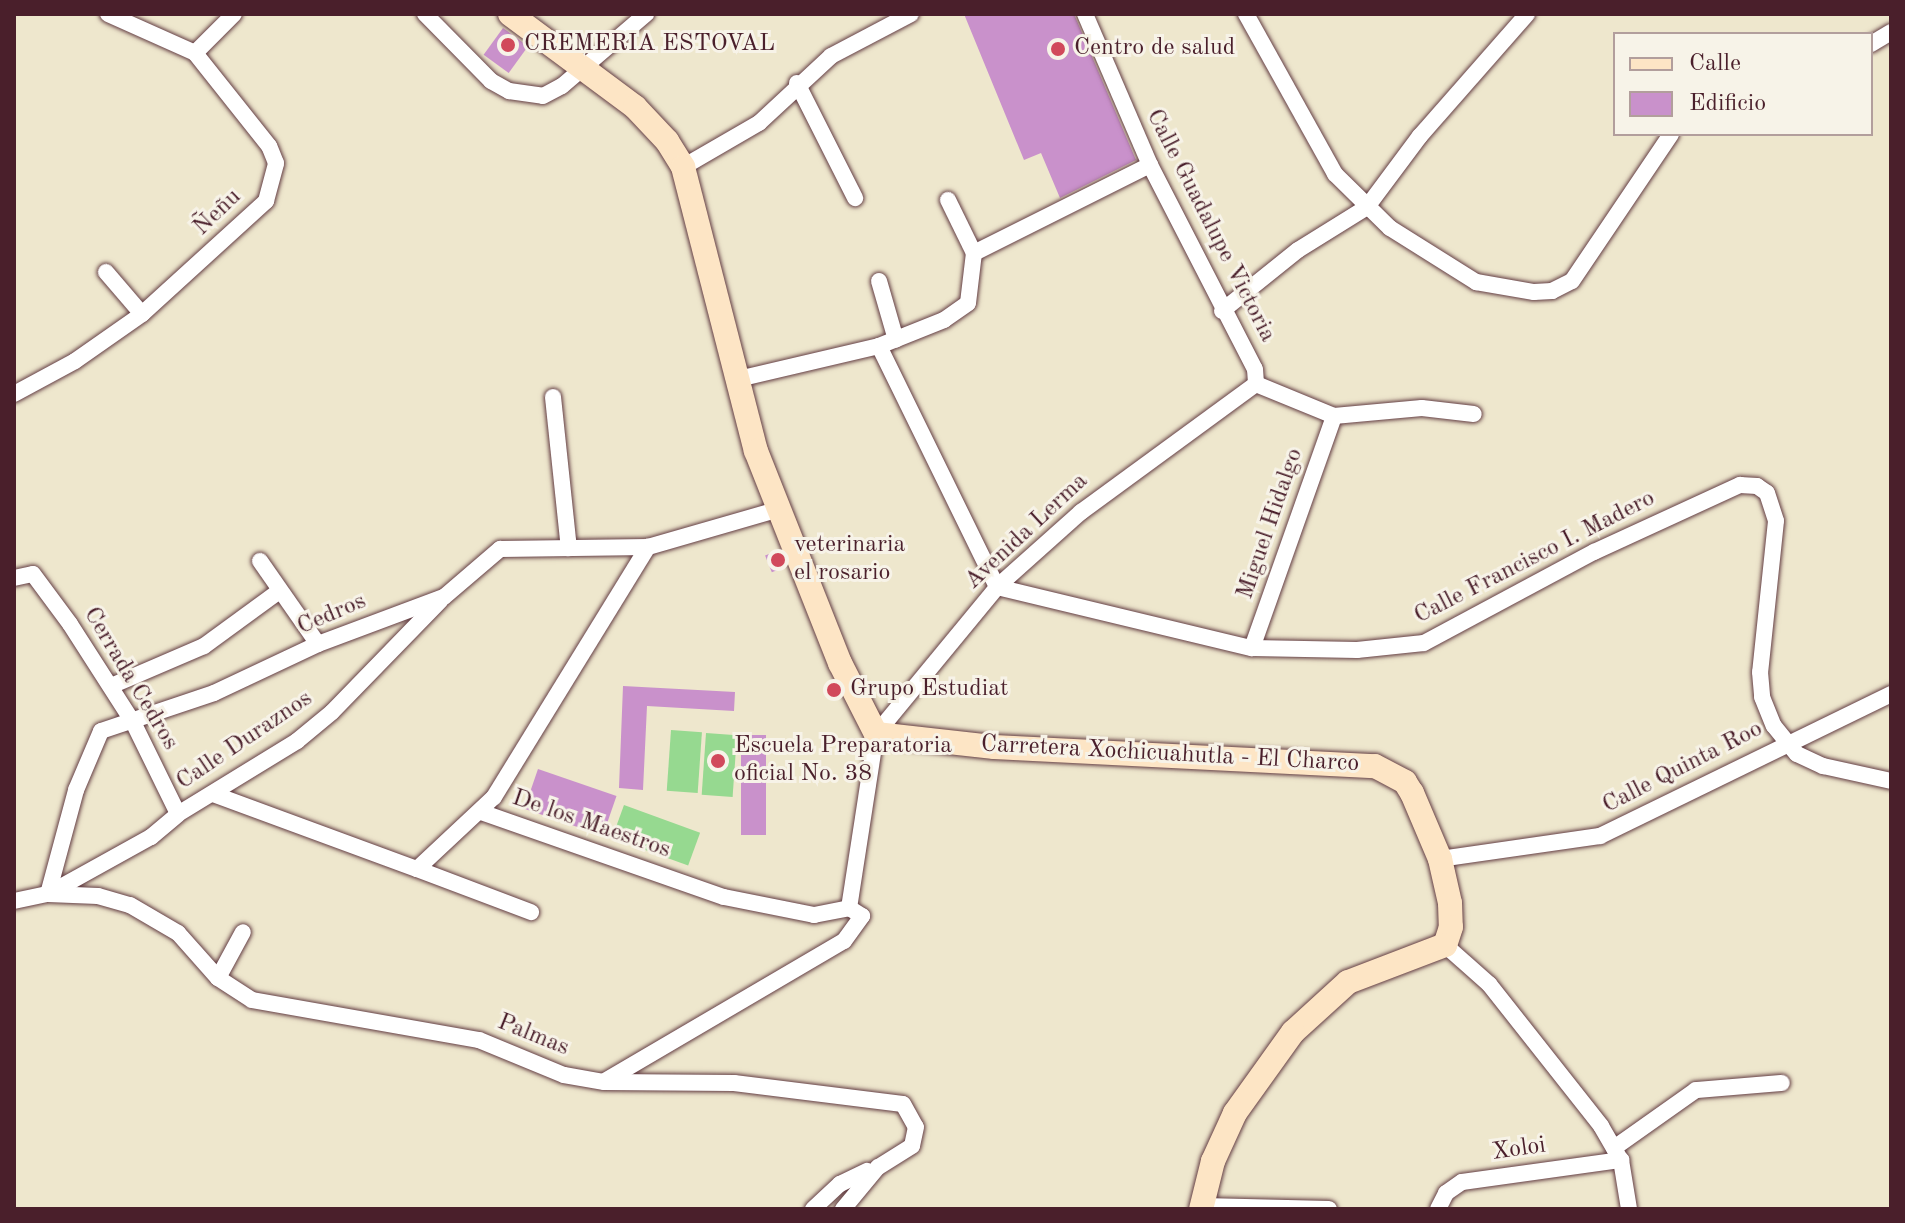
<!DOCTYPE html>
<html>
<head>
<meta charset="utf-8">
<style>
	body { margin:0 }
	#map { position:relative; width:1905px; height:1223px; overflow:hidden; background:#eee7cd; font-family:"Old Standard TT",serif }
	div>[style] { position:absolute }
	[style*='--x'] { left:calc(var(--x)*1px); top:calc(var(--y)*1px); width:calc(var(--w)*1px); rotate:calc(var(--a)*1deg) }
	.green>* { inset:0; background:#96d990; transform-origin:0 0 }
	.building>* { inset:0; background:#c991cb; transform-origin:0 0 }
	.roads { filter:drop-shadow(0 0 2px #633d43) drop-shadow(0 0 2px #633d43) }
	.minor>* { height:16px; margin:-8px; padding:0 8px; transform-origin:8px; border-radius:8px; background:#fff }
	.secondary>* { height:24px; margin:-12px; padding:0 12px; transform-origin:12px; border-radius:12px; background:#fde5c5 }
	.dots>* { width:22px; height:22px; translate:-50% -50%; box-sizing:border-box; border:4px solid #f7f3e8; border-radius:50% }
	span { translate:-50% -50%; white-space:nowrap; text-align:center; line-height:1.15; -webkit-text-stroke:6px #f7f3e8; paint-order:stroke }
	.poi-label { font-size:24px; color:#4a1f2b }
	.left { translate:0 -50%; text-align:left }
	.street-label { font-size:24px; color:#4a1f2b }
	.frame { position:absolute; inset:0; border:16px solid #4a1f2b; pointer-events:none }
	.legend { position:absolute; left:1613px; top:32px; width:260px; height:104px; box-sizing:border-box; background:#f7f3e8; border:2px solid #b29e9c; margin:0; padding:10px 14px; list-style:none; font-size:24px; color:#4a1f2b }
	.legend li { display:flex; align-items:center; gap:16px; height:40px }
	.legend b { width:40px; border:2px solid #b29e9c }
</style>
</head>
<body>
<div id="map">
	<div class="green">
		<i style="left:671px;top:730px;width:31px;height:61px;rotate:4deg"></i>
		<i style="left:706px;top:733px;width:31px;height:62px;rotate:4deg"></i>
		<i style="left:624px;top:805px;width:81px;height:35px;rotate:20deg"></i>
	</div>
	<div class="building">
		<i style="clip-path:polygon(964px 14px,1074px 14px,1136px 160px,1060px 198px,1041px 153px,1024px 160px)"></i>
		<i style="left:503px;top:28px;width:31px;height:33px;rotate:36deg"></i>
		<i style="left:779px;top:550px;width:18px;height:15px;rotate:68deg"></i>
		<i style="clip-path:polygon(623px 686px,735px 692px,734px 711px,647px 706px,643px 790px,619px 788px)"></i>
		<i style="left:741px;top:735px;width:25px;height:100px"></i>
		<i style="left:538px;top:769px;width:83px;height:42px;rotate:19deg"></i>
	</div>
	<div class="roads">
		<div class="minor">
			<i style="--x:108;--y:14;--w:95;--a:24.1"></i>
			<i style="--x:425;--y:14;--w:94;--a:45.4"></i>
			<i style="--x:491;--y:81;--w:21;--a:29"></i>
			<i style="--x:509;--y:91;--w:34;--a:8"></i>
			<i style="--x:543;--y:96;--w:21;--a:-28"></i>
			<i style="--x:562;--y:86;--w:111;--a:-40.6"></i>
			<i style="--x:1085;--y:14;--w:164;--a:66.7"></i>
			<i style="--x:1150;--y:165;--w:229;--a:62.8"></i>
			<i style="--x:1255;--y:369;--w:15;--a:86"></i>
			<i style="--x:1246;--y:14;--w:183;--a:60.9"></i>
			<i style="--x:1335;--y:174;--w:77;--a:44.5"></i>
			<i style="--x:1390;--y:228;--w:102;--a:32.1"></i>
			<i style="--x:1476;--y:282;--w:59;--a:9.8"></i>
			<i style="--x:1534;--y:292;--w:18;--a:-3"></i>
			<i style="--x:1552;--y:291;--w:22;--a:-27"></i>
			<i style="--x:1572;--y:281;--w:177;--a:-56"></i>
			<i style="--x:1871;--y:44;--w:23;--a:-31"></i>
			<i style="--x:195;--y:53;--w:55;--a:-45"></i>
			<i style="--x:797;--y:83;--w:129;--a:63.2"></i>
			<i style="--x:683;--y:167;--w:88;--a:-30.1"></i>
			<i style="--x:759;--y:123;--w:98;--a:-42.9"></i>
			<i style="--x:831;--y:56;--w:90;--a:-27.7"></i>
			<i style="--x:948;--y:200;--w:59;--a:63.9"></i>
			<i style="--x:106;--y:272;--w:55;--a:49.4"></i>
			<i style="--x:879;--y:281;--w:61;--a:73.9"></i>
			<i style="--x:1222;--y:311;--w:97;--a:-38.8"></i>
			<i style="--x:1298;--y:250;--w:81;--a:-31.9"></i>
			<i style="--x:1367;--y:207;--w:89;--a:-53.3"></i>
			<i style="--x:1420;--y:136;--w:162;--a:-48.7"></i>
			<i style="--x:879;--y:346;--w:268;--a:63.9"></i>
			<i style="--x:997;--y:587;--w:262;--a:13.5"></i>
			<i style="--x:1252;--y:648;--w:105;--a:1.1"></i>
			<i style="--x:1357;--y:650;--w:67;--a:-6"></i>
			<i style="--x:1424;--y:643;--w:193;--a:-28.2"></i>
			<i style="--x:1594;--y:552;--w:161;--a:-24.7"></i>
			<i style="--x:1740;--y:485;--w:17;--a:3"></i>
			<i style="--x:1757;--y:486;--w:12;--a:35"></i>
			<i style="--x:1767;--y:493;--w:29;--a:72"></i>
			<i style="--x:1776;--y:521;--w:152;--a:96"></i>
			<i style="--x:1760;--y:672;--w:25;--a:85"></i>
			<i style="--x:1762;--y:697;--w:31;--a:68"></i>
			<i style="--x:1774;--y:726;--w:36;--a:51"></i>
			<i style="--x:1797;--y:754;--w:29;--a:25"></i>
			<i style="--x:1823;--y:766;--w:70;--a:12.4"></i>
			<i style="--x:734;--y:380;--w:149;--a:-13.2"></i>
			<i style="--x:879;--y:346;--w:70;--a:-21.8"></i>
			<i style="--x:944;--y:320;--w:29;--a:-35"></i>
			<i style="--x:968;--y:303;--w:50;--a:-83.2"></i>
			<i style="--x:974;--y:253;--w:197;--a:-26.6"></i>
			<i style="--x:1256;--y:384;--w:84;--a:22.3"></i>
			<i style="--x:1334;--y:416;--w:88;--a:-5.2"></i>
			<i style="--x:1422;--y:408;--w:52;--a:6.6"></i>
			<i style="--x:14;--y:394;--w:69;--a:-28.4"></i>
			<i style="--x:75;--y:361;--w:82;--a:-35"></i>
			<i style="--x:142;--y:314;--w:168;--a:-42.3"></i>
			<i style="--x:266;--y:201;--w:39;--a:-75"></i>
			<i style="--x:276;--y:163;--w:18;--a:-112"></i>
			<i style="--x:269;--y:146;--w:119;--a:-128.5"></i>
			<i style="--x:553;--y:397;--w:152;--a:84"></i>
			<i style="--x:260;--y:561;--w:101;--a:55.1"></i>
			<i style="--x:14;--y:578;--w:19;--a:-12"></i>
			<i style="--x:33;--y:574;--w:62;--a:53.5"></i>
			<i style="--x:70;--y:624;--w:117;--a:57.3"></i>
			<i style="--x:133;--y:722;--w:102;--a:63.9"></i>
			<i style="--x:1252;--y:648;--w:246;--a:-70.5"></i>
			<i style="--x:111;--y:686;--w:101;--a:-23.3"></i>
			<i style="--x:204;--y:646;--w:92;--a:-36.1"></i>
			<i style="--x:213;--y:794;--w:217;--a:20.2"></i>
			<i style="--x:417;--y:869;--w:105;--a:-43.1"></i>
			<i style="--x:494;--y:797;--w:294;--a:-58.4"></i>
			<i style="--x:481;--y:812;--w:257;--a:19.3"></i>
			<i style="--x:724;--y:897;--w:92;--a:11.3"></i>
			<i style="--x:814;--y:915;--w:36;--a:-11"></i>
			<i style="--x:1440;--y:859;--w:162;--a:-8.2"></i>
			<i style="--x:1600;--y:836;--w:324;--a:-26"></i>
			<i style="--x:417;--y:869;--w:122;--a:20.7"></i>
			<i style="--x:48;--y:894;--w:108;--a:-74.9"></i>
			<i style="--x:76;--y:790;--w:64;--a:-67"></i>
			<i style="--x:101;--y:731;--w:119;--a:-18.6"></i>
			<i style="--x:214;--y:693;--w:115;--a:-25.2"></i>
			<i style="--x:318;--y:644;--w:134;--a:-20.5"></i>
			<i style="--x:444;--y:597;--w:74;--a:-40.6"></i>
			<i style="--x:500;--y:549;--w:148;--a:-0.8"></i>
			<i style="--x:648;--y:547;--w:133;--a:-16.1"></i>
			<i style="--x:48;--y:894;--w:118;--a:-29"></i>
			<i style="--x:151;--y:837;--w:35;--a:-40"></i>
			<i style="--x:178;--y:814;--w:140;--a:-31.5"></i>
			<i style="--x:297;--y:741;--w:45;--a:-39.6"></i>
			<i style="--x:332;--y:712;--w:156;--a:-45.8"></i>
			<i style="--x:14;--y:901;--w:35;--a:-12"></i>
			<i style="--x:48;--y:894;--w:50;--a:2.3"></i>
			<i style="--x:98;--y:896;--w:33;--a:16"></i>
			<i style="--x:130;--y:905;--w:56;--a:30.3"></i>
			<i style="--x:178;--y:933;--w:60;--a:48.4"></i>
			<i style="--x:218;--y:978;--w:40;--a:32.9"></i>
			<i style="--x:252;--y:1000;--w:230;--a:10"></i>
			<i style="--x:479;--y:1040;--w:92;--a:22.4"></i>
			<i style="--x:564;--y:1075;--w:41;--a:9.9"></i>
			<i style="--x:604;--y:1082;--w:130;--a:0.4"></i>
			<i style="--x:734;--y:1083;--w:170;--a:7.1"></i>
			<i style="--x:903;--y:1104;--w:26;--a:61"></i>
			<i style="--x:916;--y:1127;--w:19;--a:102"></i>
			<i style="--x:912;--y:1146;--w:40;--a:148"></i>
			<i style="--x:878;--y:1167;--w:55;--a:129.8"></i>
			<i style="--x:849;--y:908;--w:176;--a:-81.2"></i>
			<i style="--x:876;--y:734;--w:190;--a:-50.5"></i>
			<i style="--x:997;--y:587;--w:113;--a:-41.8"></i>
			<i style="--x:1081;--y:512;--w:217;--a:-36.2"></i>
			<i style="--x:1445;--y:945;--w:59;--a:41.6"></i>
			<i style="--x:1489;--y:984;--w:181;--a:51.7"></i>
			<i style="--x:1601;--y:1126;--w:39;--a:60"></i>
			<i style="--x:1621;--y:1160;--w:50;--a:80.7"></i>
			<i style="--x:218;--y:978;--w:52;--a:-61.5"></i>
			<i style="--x:605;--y:1081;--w:277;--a:-30.4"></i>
			<i style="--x:844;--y:941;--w:31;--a:-54"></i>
			<i style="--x:862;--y:916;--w:15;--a:-148"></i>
			<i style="--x:1614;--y:1148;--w:100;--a:-35.3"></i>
			<i style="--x:1696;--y:1090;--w:86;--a:-4.7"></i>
			<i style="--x:1203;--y:1206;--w:126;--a:1.4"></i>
			<i style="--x:813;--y:1209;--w:37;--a:-43"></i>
			<i style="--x:840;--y:1184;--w:30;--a:-26"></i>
			<i style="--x:1438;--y:1209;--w:18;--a:-63"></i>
			<i style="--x:1446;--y:1193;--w:19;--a:-35"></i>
			<i style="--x:1462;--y:1182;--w:161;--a:-7.9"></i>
		</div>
		<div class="secondary">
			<i style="--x:510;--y:14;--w:156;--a:36.6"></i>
			<i style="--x:635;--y:107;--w:47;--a:46.7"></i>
			<i style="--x:667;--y:141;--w:31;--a:58"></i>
			<i style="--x:683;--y:167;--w:293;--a:75.6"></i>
			<i style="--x:756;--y:451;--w:228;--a:68.4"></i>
			<i style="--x:840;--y:663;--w:80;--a:63.1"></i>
			<i style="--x:876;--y:734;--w:119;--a:6.3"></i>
			<i style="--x:994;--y:747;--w:381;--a:2.9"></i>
			<i style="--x:1375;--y:766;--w:34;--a:28"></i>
			<i style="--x:1405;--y:782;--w:13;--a:58"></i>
			<i style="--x:1412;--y:793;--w:72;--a:67"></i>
			<i style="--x:1440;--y:859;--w:45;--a:77.2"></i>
			<i style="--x:1450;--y:903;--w:24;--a:88"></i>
			<i style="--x:1451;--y:927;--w:19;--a:108"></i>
			<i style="--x:1445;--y:945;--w:104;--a:159.1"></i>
			<i style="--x:1348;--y:982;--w:74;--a:137.7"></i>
			<i style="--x:1293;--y:1032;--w:100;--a:125.6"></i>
			<i style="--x:1235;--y:1113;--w:53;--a:114.6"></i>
			<i style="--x:1213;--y:1161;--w:49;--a:104"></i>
		</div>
	</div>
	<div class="dots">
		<i style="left:508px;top:45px;background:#d1495b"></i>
		<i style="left:1058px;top:49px;background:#d1495b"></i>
		<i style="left:778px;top:560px;background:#d1495b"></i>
		<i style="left:834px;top:690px;background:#d1495b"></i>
		<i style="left:718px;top:761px;background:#d1495b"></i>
	</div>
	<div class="poi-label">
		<span class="left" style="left:524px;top:45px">CREMERIA ESTOVAL</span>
		<span class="left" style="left:1074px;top:49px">Centro de salud</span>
		<span class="left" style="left:794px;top:560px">veterinaria<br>el rosario</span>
		<span class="left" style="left:850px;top:690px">Grupo Estudiat</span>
		<span class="left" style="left:734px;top:761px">Escuela Preparatoria<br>oficial No. 38</span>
	</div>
	<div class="street-label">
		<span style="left:218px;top:213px;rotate:-44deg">Ñeñu</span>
		<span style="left:1210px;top:226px;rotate:63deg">Calle Guadalupe Victoria</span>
		<span style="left:1271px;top:524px;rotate:-71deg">Miguel Hidalgo</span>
		<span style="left:1027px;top:532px;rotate:-43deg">Avenida Lerma</span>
		<span style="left:1535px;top:558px;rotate:-27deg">Calle Francisco I. Madero</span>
		<span style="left:332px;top:615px;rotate:-23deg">Cedros</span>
		<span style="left:130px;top:679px;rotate:59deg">Cerrada Cedros</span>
		<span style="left:245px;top:741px;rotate:-34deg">Calle Duraznos</span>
		<span style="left:1170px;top:755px;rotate:3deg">Carretera Xochicuahutla - El Charco</span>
		<span style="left:1683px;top:768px;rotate:-27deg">Calle Quinta Roo</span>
		<span style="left:591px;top:825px;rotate:19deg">De los Maestros</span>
		<span style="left:533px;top:1036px;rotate:22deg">Palmas</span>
		<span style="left:1519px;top:1150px;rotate:-8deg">Xoloi</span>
	</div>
	<div class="frame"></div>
	<ul class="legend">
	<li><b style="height:10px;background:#fde5c5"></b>Calle</li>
	<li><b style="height:22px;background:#c991cb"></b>Edificio</li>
	</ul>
</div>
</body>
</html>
